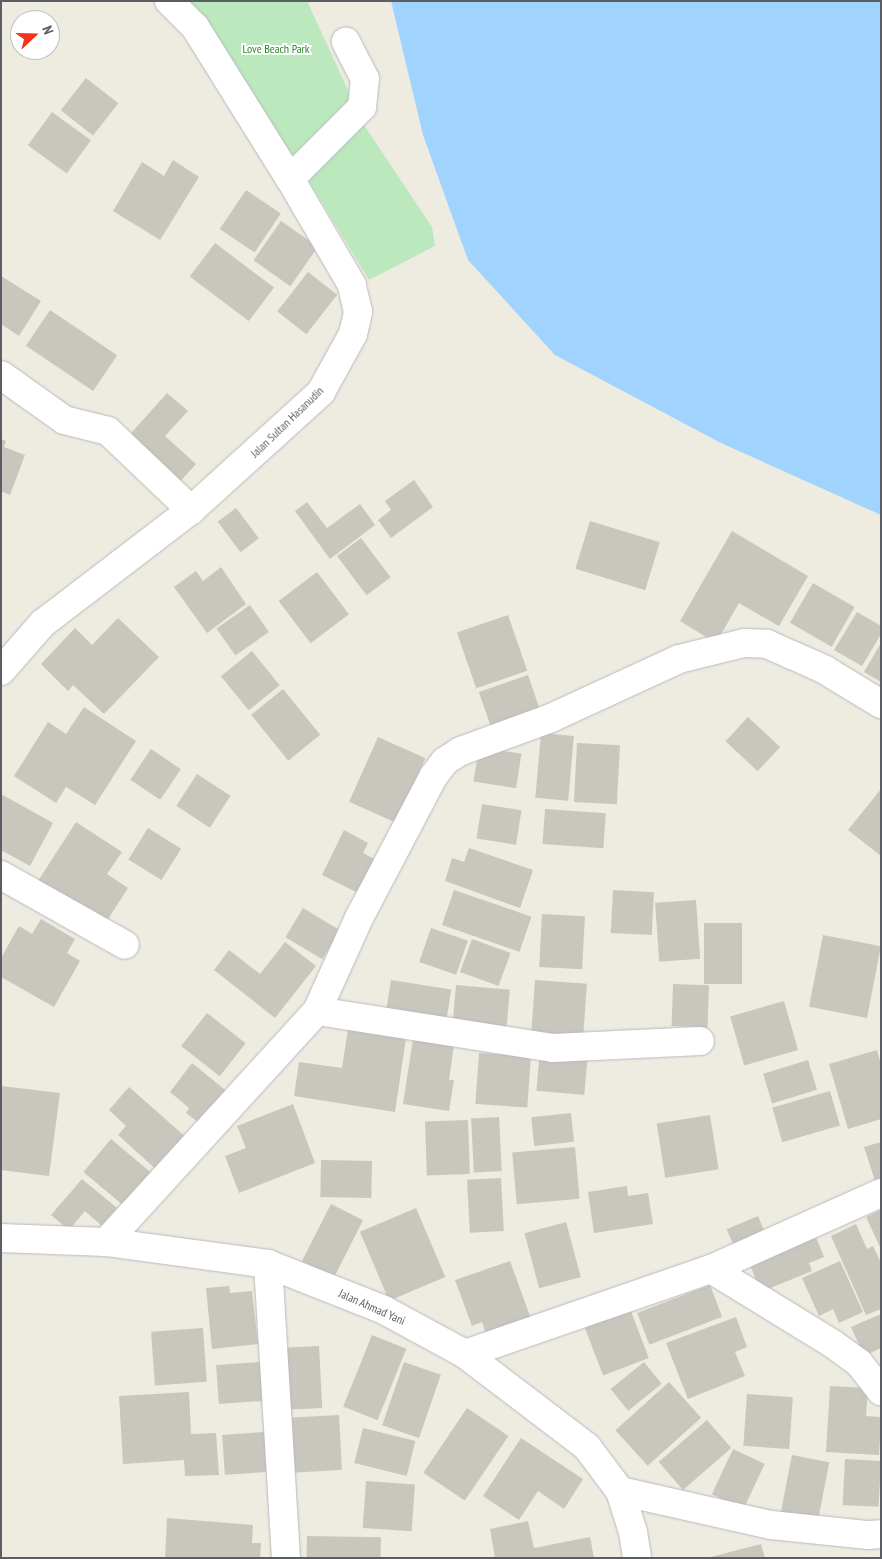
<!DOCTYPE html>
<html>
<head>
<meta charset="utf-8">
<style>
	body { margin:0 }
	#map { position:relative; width:882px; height:1559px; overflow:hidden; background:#eeebe1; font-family:"PT Sans Narrow",sans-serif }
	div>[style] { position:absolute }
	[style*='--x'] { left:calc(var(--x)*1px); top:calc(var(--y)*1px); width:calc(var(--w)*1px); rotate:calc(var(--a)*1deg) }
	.green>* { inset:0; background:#bbe8bc }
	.water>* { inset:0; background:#a0d4ff }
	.building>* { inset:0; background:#c9c6be; transform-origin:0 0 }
	.roads { filter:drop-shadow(0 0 1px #b7babf) drop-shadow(0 0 1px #b7babf) }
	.minor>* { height:28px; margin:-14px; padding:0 14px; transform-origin:14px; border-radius:14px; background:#fff }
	span { translate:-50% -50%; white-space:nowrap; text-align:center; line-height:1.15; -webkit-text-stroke:4px #fff; paint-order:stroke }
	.park-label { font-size:12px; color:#2e8633 }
	.street-label { font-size:12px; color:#5a5e63 }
	.frame { position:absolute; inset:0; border:2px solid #5a5e63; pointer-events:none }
	.north { position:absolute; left:10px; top:10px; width:50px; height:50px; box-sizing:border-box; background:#fff; border:1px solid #bdbfc1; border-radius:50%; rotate:69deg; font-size:14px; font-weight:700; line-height:20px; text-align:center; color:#5a5e63 }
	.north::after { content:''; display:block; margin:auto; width:18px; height:22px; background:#f6321f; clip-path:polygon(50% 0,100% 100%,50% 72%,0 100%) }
</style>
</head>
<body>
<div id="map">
	<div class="green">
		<i style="clip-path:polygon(184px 1px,307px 1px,364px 125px,432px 227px,435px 246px,369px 280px,298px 163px)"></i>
	</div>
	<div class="water">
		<i style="clip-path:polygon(391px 1px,881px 1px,881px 515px,719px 442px,555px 355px,468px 260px,423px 135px)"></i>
	</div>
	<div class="building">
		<i style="left:86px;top:78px;width:41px;height:41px;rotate:38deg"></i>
		<i style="left:52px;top:112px;width:48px;height:41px;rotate:36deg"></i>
		<i style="clip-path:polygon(173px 160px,199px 177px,160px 240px,113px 211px,142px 162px,164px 176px)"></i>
		<i style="left:246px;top:190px;width:42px;height:47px;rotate:34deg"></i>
		<i style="left:281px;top:221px;width:45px;height:48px;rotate:35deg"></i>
		<i style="left:215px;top:243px;width:74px;height:42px;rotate:37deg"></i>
		<i style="left:308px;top:272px;width:37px;height:50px;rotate:38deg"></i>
		<i style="clip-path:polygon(1px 276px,41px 301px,19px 336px,1px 324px)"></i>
		<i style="left:50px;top:310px;width:81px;height:43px;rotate:34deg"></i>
		<i style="clip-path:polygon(167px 393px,188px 411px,165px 436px,196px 464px,175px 487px,124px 441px)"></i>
		<i style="clip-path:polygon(1px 439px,6px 441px,4px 447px,25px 455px,10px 495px,1px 491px)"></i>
		<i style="clip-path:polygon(414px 480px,433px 507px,391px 538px,378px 520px,391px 510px,385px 501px)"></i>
		<i style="clip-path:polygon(307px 502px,327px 528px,360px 504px,375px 525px,330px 559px,295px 511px)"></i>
		<i style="left:236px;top:508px;width:38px;height:23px;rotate:53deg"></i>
		<i style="left:590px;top:521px;width:73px;height:50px;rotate:17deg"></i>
		<i style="clip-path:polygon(732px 531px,808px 576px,779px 626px,739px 603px,716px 643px,680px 621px)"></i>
		<i style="left:361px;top:538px;width:49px;height:30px;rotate:53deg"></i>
		<i style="clip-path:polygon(221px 567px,246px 604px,207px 633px,174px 587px,196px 571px,203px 581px)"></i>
		<i style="left:317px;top:572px;width:53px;height:48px;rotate:53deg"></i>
		<i style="left:813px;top:583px;width:48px;height:46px;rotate:30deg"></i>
		<i style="left:250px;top:605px;width:33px;height:41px;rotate:55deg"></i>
		<i style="clip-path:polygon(857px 612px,881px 626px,881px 634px,862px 666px,834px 650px)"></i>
		<i style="left:508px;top:615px;width:59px;height:54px;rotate:71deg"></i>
		<i style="clip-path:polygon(118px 618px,159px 657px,104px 714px,73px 685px,68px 691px,41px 664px,75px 628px,92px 645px)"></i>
		<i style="clip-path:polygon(881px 643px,881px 682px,864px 672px)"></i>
		<i style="left:252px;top:651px;width:44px;height:40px;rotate:51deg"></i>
		<i style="left:528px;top:675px;width:43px;height:52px;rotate:71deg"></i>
		<i style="left:283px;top:689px;width:59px;height:41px;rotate:51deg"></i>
		<i style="clip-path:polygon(84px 707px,136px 741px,95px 805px,66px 787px,56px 803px,14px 776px,48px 722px,66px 734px)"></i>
		<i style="left:748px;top:717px;width:44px;height:33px;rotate:43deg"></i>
		<i style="left:541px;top:733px;width:33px;height:65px;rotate:5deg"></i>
		<i style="left:378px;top:737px;width:52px;height:71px;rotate:24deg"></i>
		<i style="left:577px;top:743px;width:43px;height:59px;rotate:3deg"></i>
		<i style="left:479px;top:747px;width:43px;height:35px;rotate:9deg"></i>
		<i style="left:151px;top:749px;width:36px;height:37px;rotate:34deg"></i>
		<i style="left:197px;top:774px;width:40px;height:38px;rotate:33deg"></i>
		<i style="clip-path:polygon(881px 789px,881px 856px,848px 830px)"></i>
		<i style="clip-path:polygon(1px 794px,53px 823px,30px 866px,1px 850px)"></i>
		<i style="left:482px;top:804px;width:40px;height:35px;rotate:9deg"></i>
		<i style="left:545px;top:809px;width:61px;height:35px;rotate:4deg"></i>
		<i style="clip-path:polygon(76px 822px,122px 852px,107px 874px,128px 888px,104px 925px,38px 881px)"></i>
		<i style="left:148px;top:828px;width:39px;height:37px;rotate:32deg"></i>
		<i style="clip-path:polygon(344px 830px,368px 843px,363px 853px,376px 860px,360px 894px,322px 875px)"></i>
		<i style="clip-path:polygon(469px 848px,533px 870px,520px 908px,445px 881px,452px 858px,464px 862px)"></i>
		<i style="left:454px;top:890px;width:82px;height:37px;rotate:19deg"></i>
		<i style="left:613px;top:890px;width:41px;height:43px;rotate:3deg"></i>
		<i style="left:696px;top:900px;width:59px;height:41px;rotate:86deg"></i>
		<i style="left:303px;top:908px;width:43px;height:34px;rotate:31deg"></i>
		<i style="left:542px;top:914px;width:43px;height:53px;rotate:3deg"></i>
		<i style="clip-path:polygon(41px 919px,75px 939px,67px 953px,80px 961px,54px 1007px,1px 977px,1px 958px,19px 926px,32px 934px)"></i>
		<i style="left:704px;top:923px;width:38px;height:61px"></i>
		<i style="left:431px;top:928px;width:39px;height:36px;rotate:19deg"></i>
		<i style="left:823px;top:935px;width:59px;height:73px;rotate:11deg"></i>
		<i style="left:472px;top:939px;width:41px;height:35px;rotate:20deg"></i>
		<i style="clip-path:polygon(285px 942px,316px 966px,275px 1018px,214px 970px,229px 950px,260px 974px)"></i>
		<i style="left:391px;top:980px;width:61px;height:39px;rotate:9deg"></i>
		<i style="left:535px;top:980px;width:52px;height:60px;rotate:4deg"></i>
		<i style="left:673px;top:984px;width:36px;height:42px;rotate:2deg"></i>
		<i style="left:456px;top:985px;width:54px;height:41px;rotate:5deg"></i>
		<i style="left:784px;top:1001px;width:51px;height:56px;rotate:74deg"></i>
		<i style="left:207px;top:1013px;width:49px;height:42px;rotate:38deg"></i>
		<i style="clip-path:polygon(348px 1029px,406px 1038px,395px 1112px,294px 1096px,299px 1062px,342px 1068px)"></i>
		<i style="clip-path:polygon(413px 1039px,454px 1045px,449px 1080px,454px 1080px,449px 1111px,403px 1104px)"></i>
		<i style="left:540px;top:1050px;width:48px;height:41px;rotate:5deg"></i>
		<i style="clip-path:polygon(877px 1050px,881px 1065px,881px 1119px,848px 1129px,829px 1064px)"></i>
		<i style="left:479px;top:1053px;width:52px;height:51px;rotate:4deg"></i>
		<i style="left:808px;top:1060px;width:31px;height:47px;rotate:73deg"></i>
		<i style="clip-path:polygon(192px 1063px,229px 1093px,203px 1126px,186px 1113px,189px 1108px,170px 1092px)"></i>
		<i style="clip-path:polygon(1px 1086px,60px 1093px,49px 1176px,1px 1170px)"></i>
		<i style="clip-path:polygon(129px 1087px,188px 1139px,159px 1172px,118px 1135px,126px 1126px,109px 1110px)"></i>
		<i style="left:830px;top:1091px;width:36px;height:60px;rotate:74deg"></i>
		<i style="clip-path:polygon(293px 1104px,315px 1163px,239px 1193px,225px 1156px,246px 1148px,237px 1126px)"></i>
		<i style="left:571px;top:1113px;width:29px;height:40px;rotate:84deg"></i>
		<i style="left:710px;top:1115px;width:55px;height:54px;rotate:81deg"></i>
		<i style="left:499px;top:1117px;width:54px;height:28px;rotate:87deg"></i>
		<i style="left:468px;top:1120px;width:54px;height:43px;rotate:88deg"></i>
		<i style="left:111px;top:1139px;width:52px;height:43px;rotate:40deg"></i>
		<i style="clip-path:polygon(881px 1142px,881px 1186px,877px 1187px,864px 1147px)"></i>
		<i style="left:575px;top:1147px;width:52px;height:63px;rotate:85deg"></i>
		<i style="left:321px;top:1160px;width:51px;height:37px;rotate:1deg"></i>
		<i style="left:501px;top:1178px;width:53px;height:34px;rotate:87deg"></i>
		<i style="clip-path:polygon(82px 1179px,117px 1208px,102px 1226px,85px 1211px,69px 1230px,51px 1215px)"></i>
		<i style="clip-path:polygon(627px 1186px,628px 1196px,648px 1193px,653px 1224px,594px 1233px,588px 1192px)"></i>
		<i style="left:331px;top:1204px;width:36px;height:64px;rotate:27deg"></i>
		<i style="left:416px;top:1208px;width:75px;height:61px;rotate:67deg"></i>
		<i style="clip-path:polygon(881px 1210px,881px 1249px,866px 1217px)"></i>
		<i style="left:758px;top:1216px;width:28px;height:34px;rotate:67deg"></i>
		<i style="left:566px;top:1222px;width:57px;height:43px;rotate:75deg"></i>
		<i style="clip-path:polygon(856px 1224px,867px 1249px,873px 1246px,881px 1263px,881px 1309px,866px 1315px,831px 1236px)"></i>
		<i style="clip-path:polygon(814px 1232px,824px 1257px,809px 1263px,812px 1271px,761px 1292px,748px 1260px)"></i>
		<i style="clip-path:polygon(510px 1261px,531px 1319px,486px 1334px,482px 1322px,472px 1326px,455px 1280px)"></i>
		<i style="clip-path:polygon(840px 1261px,863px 1312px,839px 1323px,833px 1309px,819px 1316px,802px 1278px)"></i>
		<i style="left:710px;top:1285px;width:34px;height:78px;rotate:69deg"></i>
		<i style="clip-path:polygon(229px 1286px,230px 1293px,252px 1291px,258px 1344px,212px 1349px,206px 1288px)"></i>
		<i style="left:627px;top:1301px;width:61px;height:49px;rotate:69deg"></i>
		<i style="clip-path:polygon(881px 1314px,881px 1348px,864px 1356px,851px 1327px)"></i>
		<i style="clip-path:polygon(736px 1317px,747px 1347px,735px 1352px,745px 1376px,688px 1399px,666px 1343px)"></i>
		<i style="left:203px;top:1328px;width:54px;height:52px;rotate:86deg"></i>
		<i style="left:372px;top:1335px;width:37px;height:77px;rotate:22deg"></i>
		<i style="left:319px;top:1346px;width:62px;height:35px;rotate:87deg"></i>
		<i style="left:260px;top:1362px;width:39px;height:44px;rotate:86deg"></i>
		<i style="left:404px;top:1362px;width:39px;height:67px;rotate:19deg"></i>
		<i style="left:644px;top:1362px;width:28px;height:43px;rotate:51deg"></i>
		<i style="left:669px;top:1382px;width:48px;height:72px;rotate:48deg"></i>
		<i style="clip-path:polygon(830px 1386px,868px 1388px,866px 1416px,881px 1417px,879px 1455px,826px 1452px)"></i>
		<i style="clip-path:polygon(189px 1392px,191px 1434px,216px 1433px,219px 1475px,185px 1476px,184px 1460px,123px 1464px,119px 1396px)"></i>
		<i style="left:747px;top:1394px;width:46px;height:52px;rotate:4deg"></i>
		<i style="left:467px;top:1408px;width:50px;height:78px;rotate:34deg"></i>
		<i style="left:339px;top:1415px;width:55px;height:47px;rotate:87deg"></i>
		<i style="left:707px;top:1420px;width:37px;height:64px;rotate:49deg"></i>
		<i style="left:363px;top:1428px;width:54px;height:36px;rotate:14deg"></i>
		<i style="left:264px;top:1432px;width:40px;height:42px;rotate:86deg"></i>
		<i style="clip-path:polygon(521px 1438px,583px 1479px,564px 1509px,538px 1491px,519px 1520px,483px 1496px)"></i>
		<i style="left:733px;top:1449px;width:35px;height:50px;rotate:25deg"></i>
		<i style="left:792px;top:1455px;width:38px;height:64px;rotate:11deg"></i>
		<i style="left:845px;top:1459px;width:36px;height:46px;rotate:3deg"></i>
		<i style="left:366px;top:1481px;width:49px;height:47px;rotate:4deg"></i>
		<i style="clip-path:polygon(167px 1518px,253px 1525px,252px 1543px,261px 1543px,260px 1558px,165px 1558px)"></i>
		<i style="clip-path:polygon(528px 1521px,534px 1548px,590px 1537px,594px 1558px,495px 1558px,490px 1529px)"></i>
		<i style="left:307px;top:1536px;width:74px;height:22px;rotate:1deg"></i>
		<i style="clip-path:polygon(761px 1544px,765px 1558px,711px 1558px,711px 1557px)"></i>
	</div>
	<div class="roads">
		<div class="minor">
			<i style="--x:290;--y:179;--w:102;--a:-45"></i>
			<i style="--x:362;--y:107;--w:28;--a:-84"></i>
			<i style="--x:365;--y:79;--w:42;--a:-117.2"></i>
			<i style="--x:1;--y:375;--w:77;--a:35.5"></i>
			<i style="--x:64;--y:420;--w:45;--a:14"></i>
			<i style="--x:108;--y:431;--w:115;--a:43.6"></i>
			<i style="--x:1;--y:671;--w:64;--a:-48.8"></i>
			<i style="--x:43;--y:623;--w:186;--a:-37.4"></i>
			<i style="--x:191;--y:510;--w:176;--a:-42.2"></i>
			<i style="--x:321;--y:392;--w:66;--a:-61.1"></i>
			<i style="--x:353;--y:334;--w:23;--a:-77"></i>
			<i style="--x:358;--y:312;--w:28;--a:-103"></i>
			<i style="--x:352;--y:285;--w:123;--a:-120.3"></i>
			<i style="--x:290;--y:179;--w:179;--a:-122"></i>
			<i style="--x:195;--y:27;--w:37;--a:-135"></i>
			<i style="--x:1;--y:875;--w:142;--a:29.4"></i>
			<i style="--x:317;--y:1011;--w:239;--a:8.9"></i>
			<i style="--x:553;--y:1048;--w:147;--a:-2.7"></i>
			<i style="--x:1;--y:1238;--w:105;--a:2.2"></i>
			<i style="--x:106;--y:1242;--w:163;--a:7.7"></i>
			<i style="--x:268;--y:1264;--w:125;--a:21.6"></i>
			<i style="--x:384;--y:1310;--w:92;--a:28.5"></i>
			<i style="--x:465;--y:1354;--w:153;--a:37.3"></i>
			<i style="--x:587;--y:1447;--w:55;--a:53.1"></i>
			<i style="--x:620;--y:1491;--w:43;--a:72.4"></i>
			<i style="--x:633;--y:1532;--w:26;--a:81"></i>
			<i style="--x:106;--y:1242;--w:313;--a:-47.6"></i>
			<i style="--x:317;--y:1011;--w:102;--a:-65.7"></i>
			<i style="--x:359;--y:918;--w:159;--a:-62.3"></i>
			<i style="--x:433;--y:777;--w:20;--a:-53"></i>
			<i style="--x:445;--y:761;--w:19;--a:-32"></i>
			<i style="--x:461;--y:751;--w:96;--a:-20.1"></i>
			<i style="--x:551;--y:718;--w:141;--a:-24.7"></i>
			<i style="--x:679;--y:659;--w:67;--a:-13.8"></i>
			<i style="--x:744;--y:643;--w:23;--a:2"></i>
			<i style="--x:767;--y:644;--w:27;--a:24"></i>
			<i style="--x:792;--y:655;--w:36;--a:24"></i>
			<i style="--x:825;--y:670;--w:66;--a:31.3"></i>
			<i style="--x:268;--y:1264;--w:295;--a:86.5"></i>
			<i style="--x:711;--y:1269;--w:143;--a:31.6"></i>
			<i style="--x:833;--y:1344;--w:32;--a:36"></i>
			<i style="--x:859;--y:1363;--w:36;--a:52"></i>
			<i style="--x:465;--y:1354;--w:260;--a:-19.1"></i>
			<i style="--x:711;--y:1269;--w:186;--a:-24.1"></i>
			<i style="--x:620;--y:1491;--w:155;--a:12.7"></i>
			<i style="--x:771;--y:1525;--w:98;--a:5.9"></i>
			<i style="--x:868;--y:1535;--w:13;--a:-4"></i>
		</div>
	</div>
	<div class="park-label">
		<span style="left:276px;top:49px">Love Beach Park</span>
	</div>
	<div class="street-label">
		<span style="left:287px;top:422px;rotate:-44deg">Jalan Sultan Hasanudin</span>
		<span style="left:372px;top:1307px;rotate:24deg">Jalan Ahmad Yani</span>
	</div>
	<div class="frame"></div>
	<div class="north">N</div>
</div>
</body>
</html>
